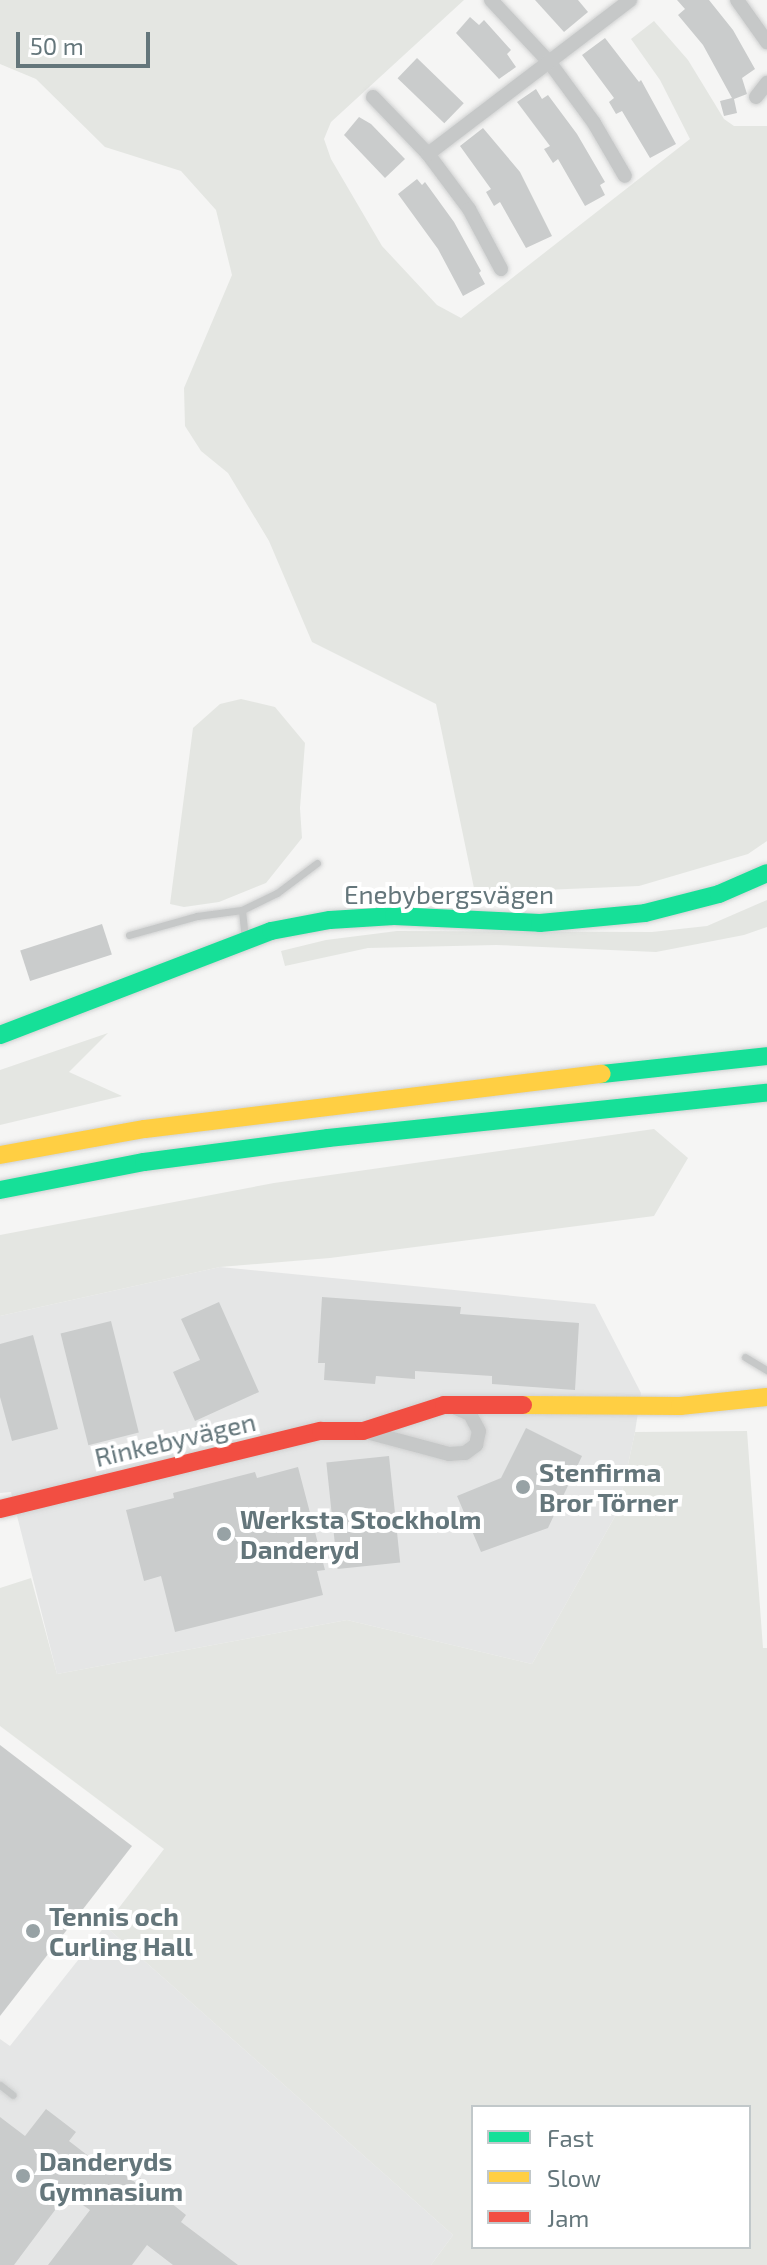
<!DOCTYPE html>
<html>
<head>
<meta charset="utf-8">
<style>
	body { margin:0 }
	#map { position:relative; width:767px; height:2265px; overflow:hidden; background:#f5f5f4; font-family:"Exo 2",sans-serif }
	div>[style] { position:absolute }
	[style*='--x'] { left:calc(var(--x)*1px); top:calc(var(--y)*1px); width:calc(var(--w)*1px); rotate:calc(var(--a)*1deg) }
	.built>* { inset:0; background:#e5e6e6 }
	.green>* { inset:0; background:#e4e6e2 }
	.building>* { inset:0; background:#cacccc; transform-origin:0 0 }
	.roads { filter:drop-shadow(0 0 2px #d0d1d1) drop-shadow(0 0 2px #d0d1d1) }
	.lane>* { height:7px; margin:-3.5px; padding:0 3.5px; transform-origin:3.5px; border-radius:3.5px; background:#c6c8c8 }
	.street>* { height:14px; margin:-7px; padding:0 7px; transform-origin:7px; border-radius:7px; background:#c6c8c8 }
	.fast>* { height:18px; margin:-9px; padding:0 9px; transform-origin:9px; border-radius:9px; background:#16e098 }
	.slow>* { height:18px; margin:-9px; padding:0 9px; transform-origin:9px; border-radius:9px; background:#ffcf43 }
	.jam>* { height:18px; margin:-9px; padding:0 9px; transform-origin:9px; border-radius:9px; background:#f24e42 }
	.dots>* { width:22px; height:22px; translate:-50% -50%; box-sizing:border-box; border:4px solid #fff; border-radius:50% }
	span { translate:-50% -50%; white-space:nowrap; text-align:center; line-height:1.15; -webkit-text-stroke:8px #fff; paint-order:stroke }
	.street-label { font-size:26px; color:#64767b }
	.poi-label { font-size:26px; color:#64767b; font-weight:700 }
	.left { translate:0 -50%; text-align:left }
	.legend { position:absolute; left:471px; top:2105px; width:280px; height:144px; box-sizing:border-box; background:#fff; border:2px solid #c1c8ca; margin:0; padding:10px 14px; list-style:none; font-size:24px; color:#64767b }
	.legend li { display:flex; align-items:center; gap:16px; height:40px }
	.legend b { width:40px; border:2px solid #c1c8ca }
	.scale { position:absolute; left:16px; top:32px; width:134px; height:36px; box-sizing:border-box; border:4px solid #64767b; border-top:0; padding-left:10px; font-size:24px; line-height:28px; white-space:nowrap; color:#64767b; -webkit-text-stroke:6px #fff; paint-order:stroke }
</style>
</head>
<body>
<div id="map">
	<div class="built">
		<i style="clip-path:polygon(220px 1267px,595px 1304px,641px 1393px,635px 1432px,618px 1511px,532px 1664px,347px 1620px,57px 1674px,11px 1492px,0 1493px,0 1316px)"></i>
		<i style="clip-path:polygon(105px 1926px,453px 2235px,431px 2265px,0 2265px,0 2039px,10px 2046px)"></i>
	</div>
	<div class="green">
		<i style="clip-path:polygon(0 0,464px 0,331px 122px,324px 139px,331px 159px,382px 246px,437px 305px,461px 318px,690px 139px,660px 80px,631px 39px,654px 21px,688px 60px,724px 119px,734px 126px,767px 126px,767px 841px,748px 854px,639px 886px,475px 893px,436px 704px,312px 642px,269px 541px,228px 473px,201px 451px,185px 426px,184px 388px,232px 275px,216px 210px,181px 171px,105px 147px,36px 79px,0 64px)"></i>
		<i style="clip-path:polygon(241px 699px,275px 707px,305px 743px,300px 808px,302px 838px,266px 883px,219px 902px,184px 907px,170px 904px,193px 728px,220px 704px)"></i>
		<i style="clip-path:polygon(767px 900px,767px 927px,744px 935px,656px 952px,496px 945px,368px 948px,285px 966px,281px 951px,326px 940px,397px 931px,652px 932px,707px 926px)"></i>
		<i style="clip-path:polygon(108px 1033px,69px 1072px,122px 1096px,0 1125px,0 1070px)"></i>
		<i style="clip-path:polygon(654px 1129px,688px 1158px,654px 1216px,330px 1258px,220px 1267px,0 1316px,0 1235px,274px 1183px)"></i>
		<i style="clip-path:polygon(evenodd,747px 1431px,763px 1648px,767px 1648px,767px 2265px,431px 2265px,453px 2235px,105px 1926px,164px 1849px,0 1726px,0 1588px,31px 1578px,57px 1674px,347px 1620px,532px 1664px,618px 1511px,635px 1432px,747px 1431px,473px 2107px,749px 2107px,749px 2247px,473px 2247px,473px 2107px)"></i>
	</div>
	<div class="building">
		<i style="clip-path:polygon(535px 0,578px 0,588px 12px,564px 32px)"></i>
		<i style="clip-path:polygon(677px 0,709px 0,733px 30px,755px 69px,742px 78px,747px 94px,734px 99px,737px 113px,724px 116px,720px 101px,732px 98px,703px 45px,678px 15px,685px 9px)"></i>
		<i style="clip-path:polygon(470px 17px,479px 25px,484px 20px,511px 50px,507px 54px,516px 67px,499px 79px,456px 33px)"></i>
		<i style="clip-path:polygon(605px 38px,639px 82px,641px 80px,676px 144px,650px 158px,622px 111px,616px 114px,609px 102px,614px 98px,582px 55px)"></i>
		<i style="left:417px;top:58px;width:65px;height:28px;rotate:44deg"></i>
		<i style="clip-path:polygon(536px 89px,542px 99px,548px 95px,577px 134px,605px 182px,600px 185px,605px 195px,585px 206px,558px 159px,553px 163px,544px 149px,550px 146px,517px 102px)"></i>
		<i style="clip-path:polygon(359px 117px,371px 124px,405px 159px,385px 178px,344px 135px)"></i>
		<i style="clip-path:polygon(483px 128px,520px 172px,552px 236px,526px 248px,500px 202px,494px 206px,486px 192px,491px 189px,460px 146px)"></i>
		<i style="clip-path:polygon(417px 179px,422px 185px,425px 182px,454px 222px,481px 271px,479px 273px,485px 284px,463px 296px,438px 249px,398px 194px)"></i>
		<i style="left:102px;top:924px;width:32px;height:86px;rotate:72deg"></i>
		<i style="clip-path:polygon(322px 1297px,461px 1307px,460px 1314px,579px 1323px,575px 1390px,492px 1384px,492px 1376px,415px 1371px,415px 1379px,376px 1376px,375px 1384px,324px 1380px,325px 1363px,318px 1363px)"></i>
		<i style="clip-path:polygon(219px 1302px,259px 1392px,195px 1421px,173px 1372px,200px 1360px,181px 1319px)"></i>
		<i style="left:111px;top:1321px;width:115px;height:52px;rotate:76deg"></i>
		<i style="clip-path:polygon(33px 1335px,58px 1429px,12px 1441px,0 1397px,0 1344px)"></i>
		<i style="clip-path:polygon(526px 1428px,582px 1456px,548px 1528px,481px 1552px,457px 1496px,501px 1478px)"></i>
		<i style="left:389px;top:1456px;width:107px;height:63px;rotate:84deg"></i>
		<i style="clip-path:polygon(298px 1467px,325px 1570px,317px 1571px,323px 1595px,175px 1632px,161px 1576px,144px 1581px,126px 1510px,174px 1498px,173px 1493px,255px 1472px,257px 1478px)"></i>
		<i style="clip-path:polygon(0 1745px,132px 1846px,0 2016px)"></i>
		<i style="clip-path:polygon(46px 2109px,76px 2132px,69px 2141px,91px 2158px,95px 2153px,136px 2183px,140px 2178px,186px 2215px,181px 2222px,238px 2265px,173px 2265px,147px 2245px,132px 2265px,48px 2265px,90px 2210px,67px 2194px,14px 2265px,0 2265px,0 2117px,25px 2136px)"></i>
	</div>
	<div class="roads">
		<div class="lane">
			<i style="--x:129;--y:935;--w:71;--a:-15.6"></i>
			<i style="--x:197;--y:916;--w:45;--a:-7.6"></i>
			<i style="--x:245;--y:939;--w:29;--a:-96"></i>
			<i style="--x:242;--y:910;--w:39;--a:-26"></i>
			<i style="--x:277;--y:893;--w:50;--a:-36.9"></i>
			<i style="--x:745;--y:1357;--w:26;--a:31"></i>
			<i style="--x:0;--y:2085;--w:16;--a:38"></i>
		</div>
		<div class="street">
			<i style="--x:491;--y:0;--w:86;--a:46.9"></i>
			<i style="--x:550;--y:63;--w:74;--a:53.7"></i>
			<i style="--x:594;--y:123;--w:61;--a:59.7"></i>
			<i style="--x:737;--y:0;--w:52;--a:54.5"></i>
			<i style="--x:373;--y:97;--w:79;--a:46"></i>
			<i style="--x:428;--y:154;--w:69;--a:53.3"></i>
			<i style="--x:469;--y:209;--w:68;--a:61.9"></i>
			<i style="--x:756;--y:97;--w:18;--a:-52"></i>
			<i style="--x:428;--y:154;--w:254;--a:-37.3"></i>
			<i style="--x:363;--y:1431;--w:89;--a:15"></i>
			<i style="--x:449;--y:1454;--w:16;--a:-4"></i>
			<i style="--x:465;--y:1453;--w:14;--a:-36"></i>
			<i style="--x:476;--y:1445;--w:14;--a:-78"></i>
			<i style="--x:479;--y:1431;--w:19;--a:-118"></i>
			<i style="--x:470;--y:1414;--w:15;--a:-157"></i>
		</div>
		<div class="fast">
			<i style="--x:0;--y:1035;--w:290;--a:-21"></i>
			<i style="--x:271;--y:931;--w:60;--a:-10.6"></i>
			<i style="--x:330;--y:920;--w:64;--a:-3.6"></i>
			<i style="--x:394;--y:916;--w:146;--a:2.7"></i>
			<i style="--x:540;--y:923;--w:105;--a:-5.4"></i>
			<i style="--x:645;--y:913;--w:76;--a:-14.4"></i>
			<i style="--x:719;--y:894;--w:52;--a:-23.6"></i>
			<i style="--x:602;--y:1074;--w:166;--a:-6.2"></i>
			<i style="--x:0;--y:1190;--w:147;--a:-11"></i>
			<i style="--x:144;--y:1162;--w:186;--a:-7.4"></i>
			<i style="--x:328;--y:1138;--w:441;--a:-5.9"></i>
		</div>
		<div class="slow">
			<i style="--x:0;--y:1155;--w:147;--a:-10.2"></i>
			<i style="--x:145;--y:1129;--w:460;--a:-6.9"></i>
			<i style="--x:523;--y:1405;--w:157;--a:0.4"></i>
			<i style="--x:680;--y:1406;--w:87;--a:-5.9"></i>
		</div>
		<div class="jam">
			<i style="--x:0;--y:1509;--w:330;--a:-13.7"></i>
			<i style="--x:321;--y:1431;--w:42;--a:0"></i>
			<i style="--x:363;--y:1431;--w:85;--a:-17.8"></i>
			<i style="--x:444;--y:1405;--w:79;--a:0"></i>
		</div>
	</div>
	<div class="dots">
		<i style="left:523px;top:1487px;background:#97a2a5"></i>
		<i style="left:224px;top:1534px;background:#97a2a5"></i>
		<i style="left:33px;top:1931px;background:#97a2a5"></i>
		<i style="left:23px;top:2176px;background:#97a2a5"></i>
	</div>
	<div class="street-label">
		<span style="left:449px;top:894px">Enebybergsvägen</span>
		<span style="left:175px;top:1439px;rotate:-13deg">Rinkebyvägen</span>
	</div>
	<div class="poi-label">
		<span class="left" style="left:539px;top:1487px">Stenfirma<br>Bror Törner</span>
		<span class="left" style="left:240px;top:1534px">Werksta Stockholm<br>Danderyd</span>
		<span class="left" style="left:49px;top:1931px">Tennis och<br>Curling Hall</span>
		<span class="left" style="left:39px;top:2176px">Danderyds<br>Gymnasium</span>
	</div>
	<ul class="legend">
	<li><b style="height:10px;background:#16e098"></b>Fast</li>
	<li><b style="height:10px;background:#ffcf43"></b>Slow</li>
	<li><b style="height:10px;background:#f24e42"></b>Jam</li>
	</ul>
	<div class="scale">50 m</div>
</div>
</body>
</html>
